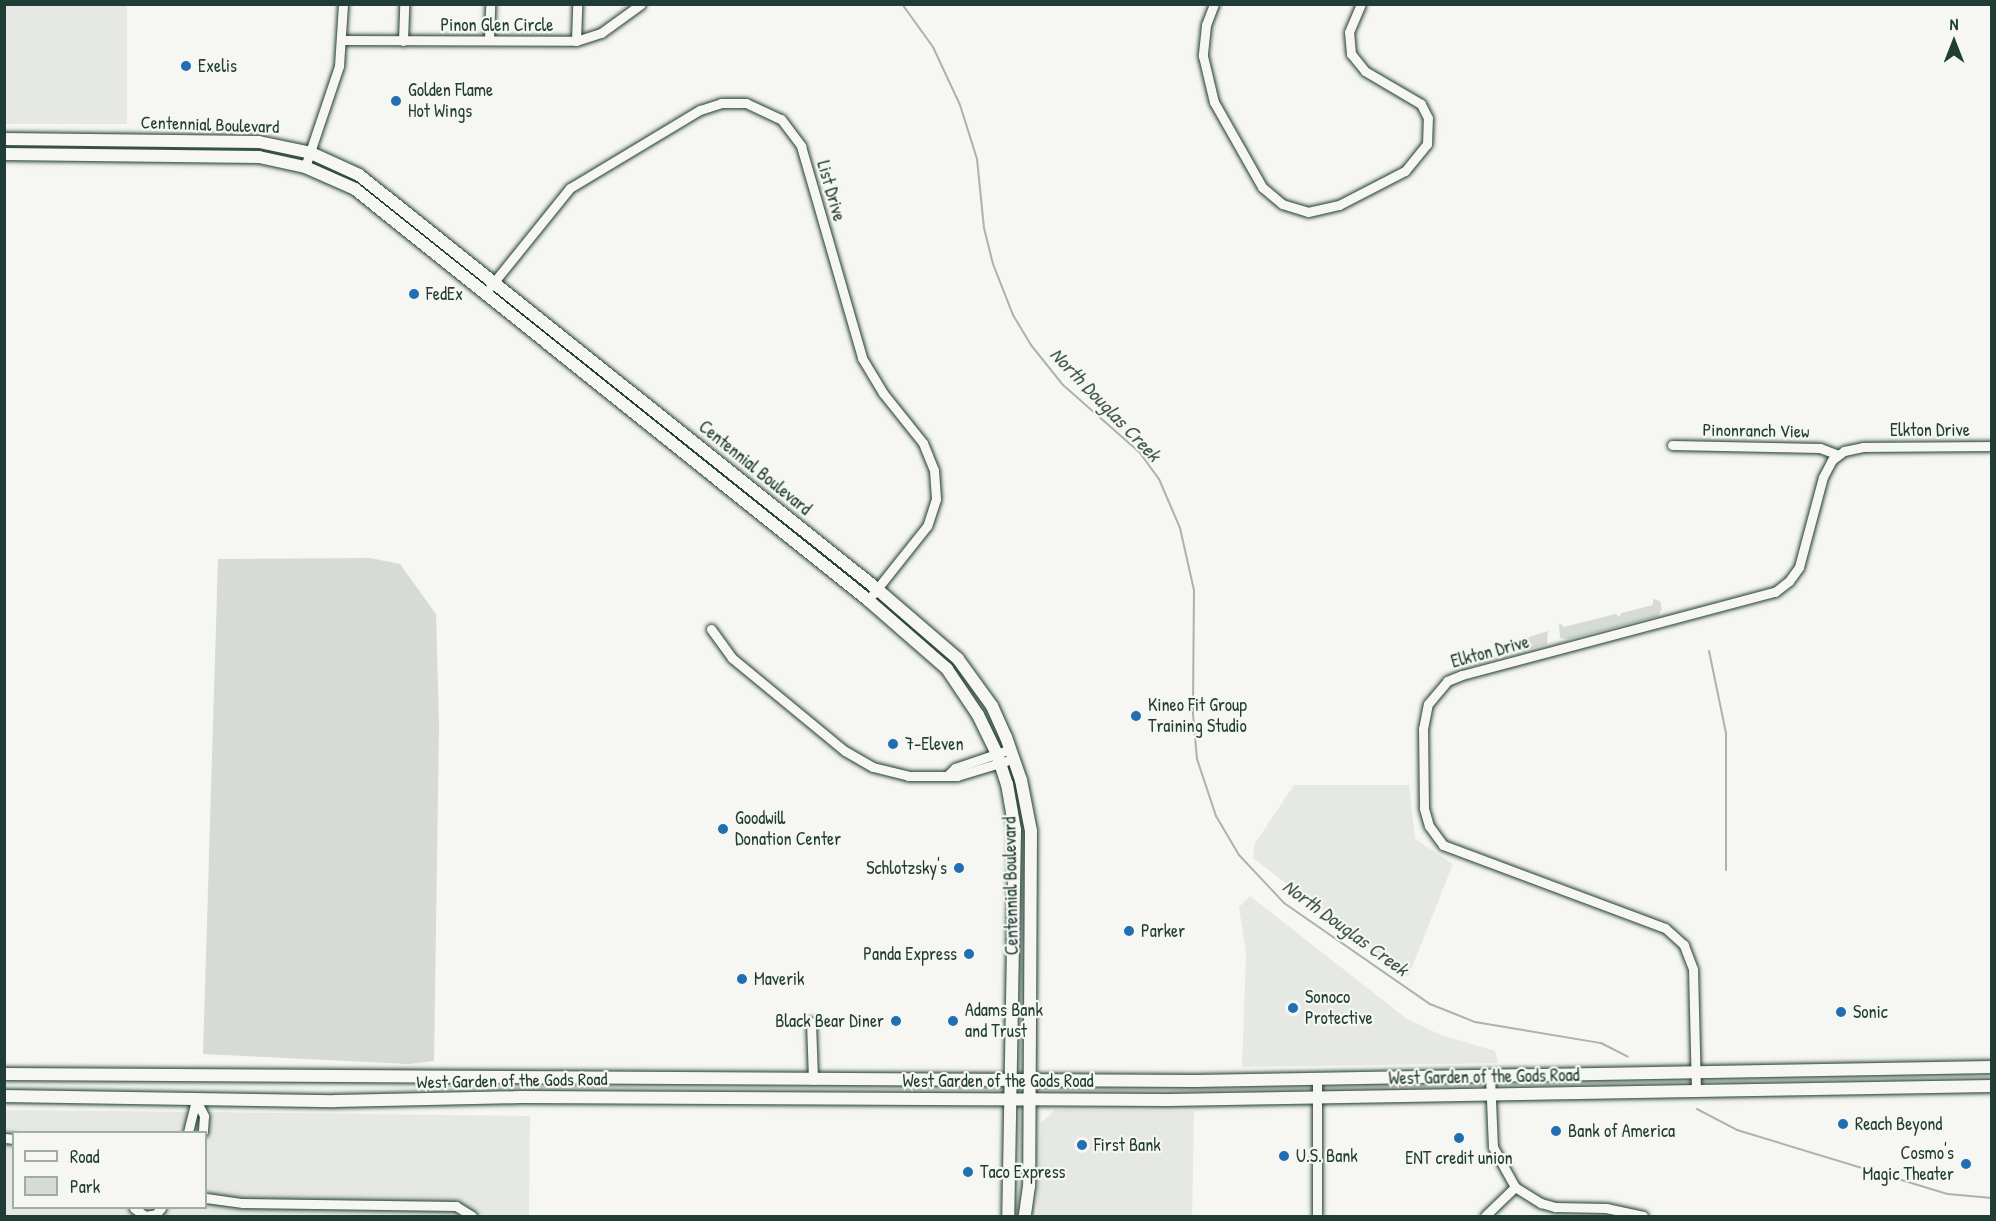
<!DOCTYPE html>
<html>
<head>
<meta charset="utf-8">
<style>
	body { margin:0 }
	#map { position:relative; width:1996px; height:1221px; overflow:hidden; background:#f6f6f2; font-family:"Patrick Hand",sans-serif }
	div>[style] { position:absolute }
	[style*='--x'] { left:calc(var(--x)*1px); top:calc(var(--y)*1px); width:calc(var(--w)*1px); rotate:calc(var(--a)*1deg) }
	.built>* { inset:0; background:#e6e8e4; transform-origin:0 0 }
	.green>* { inset:0; background:#d6dbd6 }
	.stream>* { height:2px; margin:-1px; padding:0 1px; transform-origin:1px; border-radius:1px; background:#aab3ae }
	.roads { filter:drop-shadow(0 0 2px #1f3d34) drop-shadow(0 0 2px #1f3d34) }
	.minor>* { height:9px; margin:-4.5px; padding:0 4.5px; transform-origin:4.5px; border-radius:4.5px; background:#f6f6f2 }
	.major>* { height:12px; margin:-6px; padding:0 6px; transform-origin:6px; border-radius:6px; background:#f6f6f2 }
	.dots>* { width:16px; height:16px; translate:-50% -50%; box-sizing:border-box; border:3px solid #f6f6f2; border-radius:50% }
	span { translate:-50% -50%; white-space:nowrap; text-align:center; line-height:1.15; -webkit-text-stroke:4.5px #f6f6f2; paint-order:stroke }
	.street-label { font-size:18px; color:#1f3d34 }
	.poi-label { font-size:18px; color:#1f3d34 }
	.left { translate:0 -50%; text-align:left }
	.right { translate:-100% -50%; text-align:right }
	.water-label { font-size:20px; color:#425a52; font-style:italic }
	.frame { position:absolute; inset:0; border:6px solid #1f3d34; pointer-events:none }
	.legend { position:absolute; left:12px; top:1131px; width:195px; height:78px; box-sizing:border-box; background:#f6f6f2; border:2px solid #a0aca6; margin:0; padding:8px 10px; list-style:none; font-size:18px; color:#1f3d34 }
	.legend li { display:flex; align-items:center; gap:12px; height:30px }
	.legend b { width:30px; border:2px solid #a0aca6 }
	.north { position:absolute; left:1924px; top:12px; width:60px; height:60px; -webkit-text-stroke:4px #f6f6f2; paint-order:stroke; rotate:0deg; font-size:16px; font-weight:700; line-height:24px; text-align:center; color:#1f3d34 }
	.north::after { content:''; display:block; margin:auto; width:21px; height:27px; background:#1f3d34; clip-path:polygon(50% 0,100% 100%,50% 72%,0 100%) }
</style>
</head>
<body>
<div id="map">
	<div class="built">
		<i style="left:5px;top:4px;width:122px;height:120px"></i>
		<i style="clip-path:polygon(1294px 785px,1409px 785px,1415px 839px,1453px 864px,1408px 977px,1253px 858px,1254px 845px)"></i>
		<i style="clip-path:polygon(1250px 896px,1407px 1019px,1441px 1035px,1495px 1051px,1498px 1063px,1242px 1067px,1246px 953px,1239px 907px)"></i>
		<i style="clip-path:polygon(evenodd,5px 1110px,530px 1116px,529px 1216px,5px 1216px,5px 1110px,14px 1132px,206px 1132px,206px 1208px,14px 1208px,14px 1132px)"></i>
		<i style="clip-path:polygon(1055px 1110px,1194px 1111px,1192px 1216px,1037px 1216px,1041px 1123px)"></i>
	</div>
	<div class="green">
		<i style="clip-path:polygon(370px 558px,400px 564px,436px 614px,439px 724px,434px 1061px,409px 1064px,203px 1054px,218px 559px)"></i>
		<i style="clip-path:polygon(1653px 599px,1660px 601px,1662px 609px,1658px 616px,1569px 639px,1560px 638px,1559px 623px,1564px 627px,1616px 614px,1619px 617px,1622px 613px,1653px 605px)"></i>
		<i style="clip-path:polygon(1548px 631px,1547px 644px,1522px 651px,1523px 639px)"></i>
	</div>
	<div class="stream">
		<i style="--x:902;--y:4;--w:53;--a:54.2"></i>
		<i style="--x:933;--y:47;--w:64;--a:65"></i>
		<i style="--x:960;--y:105;--w:57;--a:72.5"></i>
		<i style="--x:977;--y:159;--w:69;--a:84.2"></i>
		<i style="--x:984;--y:228;--w:37;--a:76"></i>
		<i style="--x:993;--y:264;--w:55;--a:68.6"></i>
		<i style="--x:1013;--y:315;--w:35;--a:59"></i>
		<i style="--x:1031;--y:345;--w:51;--a:51.3"></i>
		<i style="--x:1063;--y:385;--w:103;--a:41.4"></i>
		<i style="--x:1140;--y:453;--w:32;--a:54"></i>
		<i style="--x:1159;--y:479;--w:53;--a:66.8"></i>
		<i style="--x:1180;--y:528;--w:64;--a:77.3"></i>
		<i style="--x:1194;--y:590;--w:124;--a:90.5"></i>
		<i style="--x:1193;--y:714;--w:45;--a:84.9"></i>
		<i style="--x:1197;--y:759;--w:60;--a:71.6"></i>
		<i style="--x:1216;--y:816;--w:45;--a:59.5"></i>
		<i style="--x:1239;--y:855;--w:66;--a:46.8"></i>
		<i style="--x:1284;--y:903;--w:178;--a:34.7"></i>
		<i style="--x:1430;--y:1004;--w:48;--a:21.8"></i>
		<i style="--x:1475;--y:1022;--w:128;--a:9.5"></i>
		<i style="--x:1601;--y:1043;--w:30;--a:27"></i>
		<i style="--x:1709;--y:651;--w:84;--a:78.3"></i>
		<i style="--x:1726;--y:733;--w:137;--a:90"></i>
		<i style="--x:1697;--y:1109;--w:45;--a:27.7"></i>
		<i style="--x:1737;--y:1130;--w:220;--a:16.9"></i>
		<i style="--x:1948;--y:1194;--w:44;--a:5.2"></i>
	</div>
	<div class="roads">
		<div class="minor">
			<i style="--x:1214;--y:4;--w:22;--a:111"></i>
			<i style="--x:1206;--y:25;--w:31;--a:96"></i>
			<i style="--x:1203;--y:56;--w:47;--a:76.6"></i>
			<i style="--x:1214;--y:102;--w:98;--a:60.5"></i>
			<i style="--x:1262;--y:187;--w:26;--a:40"></i>
			<i style="--x:1282;--y:204;--w:27;--a:17"></i>
			<i style="--x:1308;--y:212;--w:32;--a:-13"></i>
			<i style="--x:1339;--y:205;--w:74;--a:-27.3"></i>
			<i style="--x:1405;--y:171;--w:35;--a:-51"></i>
			<i style="--x:1427;--y:144;--w:26;--a:-88"></i>
			<i style="--x:1428;--y:118;--w:16;--a:-117"></i>
			<i style="--x:1421;--y:104;--w:65;--a:-149.5"></i>
			<i style="--x:1365;--y:71;--w:22;--a:-129"></i>
			<i style="--x:1351;--y:54;--w:22;--a:-95"></i>
			<i style="--x:1349;--y:32;--w:30;--a:-67"></i>
			<i style="--x:343;--y:40;--w:233;--a:0.2"></i>
			<i style="--x:576;--y:41;--w:26;--a:-18"></i>
			<i style="--x:601;--y:33;--w:49;--a:-35.9"></i>
			<i style="--x:489;--y:40;--w:36;--a:-88"></i>
			<i style="--x:403;--y:41;--w:37;--a:-88"></i>
			<i style="--x:576;--y:41;--w:37;--a:-88"></i>
			<i style="--x:305;--y:167;--w:107;--a:-71.4"></i>
			<i style="--x:339;--y:66;--w:62;--a:-86.3"></i>
			<i style="--x:490;--y:287;--w:127;--a:-51.1"></i>
			<i style="--x:570;--y:188;--w:152;--a:-31"></i>
			<i style="--x:700;--y:110;--w:22;--a:-18"></i>
			<i style="--x:721;--y:103;--w:25;--a:0"></i>
			<i style="--x:746;--y:103;--w:38;--a:25"></i>
			<i style="--x:781;--y:119;--w:34;--a:53"></i>
			<i style="--x:801;--y:146;--w:221;--a:73.9"></i>
			<i style="--x:862;--y:358;--w:41;--a:59"></i>
			<i style="--x:883;--y:393;--w:64;--a:51.3"></i>
			<i style="--x:923;--y:443;--w:29;--a:68"></i>
			<i style="--x:934;--y:470;--w:29;--a:86"></i>
			<i style="--x:936;--y:499;--w:28;--a:108"></i>
			<i style="--x:927;--y:526;--w:87;--a:128.5"></i>
			<i style="--x:1672;--y:445;--w:148;--a:1.2"></i>
			<i style="--x:1820;--y:448;--w:19;--a:21"></i>
			<i style="--x:711;--y:629;--w:36;--a:54"></i>
			<i style="--x:732;--y:658;--w:146;--a:39.5"></i>
			<i style="--x:845;--y:751;--w:32;--a:30"></i>
			<i style="--x:873;--y:767;--w:36;--a:14"></i>
			<i style="--x:908;--y:776;--w:49;--a:0"></i>
			<i style="--x:957;--y:776;--w:51;--a:-17"></i>
			<i style="--x:947;--y:776;--w:11;--a:-45"></i>
			<i style="--x:955;--y:768;--w:59;--a:-18.7"></i>
			<i style="--x:811;--y:1022;--w:58;--a:88"></i>
			<i style="--x:1490;--y:1076;--w:71;--a:87.6"></i>
			<i style="--x:1493;--y:1147;--w:46;--a:61.2"></i>
			<i style="--x:1515;--y:1187;--w:31;--a:32"></i>
			<i style="--x:1541;--y:1203;--w:15;--a:16"></i>
			<i style="--x:1555;--y:1207;--w:51;--a:1.1"></i>
			<i style="--x:1606;--y:1208;--w:38;--a:12"></i>
			<i style="--x:1696;--y:1091;--w:122;--a:-91.4"></i>
			<i style="--x:1693;--y:969;--w:26;--a:-111"></i>
			<i style="--x:1684;--y:945;--w:25;--a:-138"></i>
			<i style="--x:1665;--y:928;--w:237;--a:-159.5"></i>
			<i style="--x:1443;--y:845;--w:24;--a:-126"></i>
			<i style="--x:1429;--y:826;--w:19;--a:-106"></i>
			<i style="--x:1424;--y:808;--w:79;--a:-90.7"></i>
			<i style="--x:1423;--y:729;--w:25;--a:-79"></i>
			<i style="--x:1428;--y:704;--w:30;--a:-50"></i>
			<i style="--x:1447;--y:681;--w:16;--a:-22"></i>
			<i style="--x:1462;--y:675;--w:324;--a:-14.9"></i>
			<i style="--x:1775;--y:592;--w:18;--a:-38"></i>
			<i style="--x:1789;--y:581;--w:17;--a:-54"></i>
			<i style="--x:1799;--y:567;--w:93;--a:-75.1"></i>
			<i style="--x:1823;--y:477;--w:19;--a:-62"></i>
			<i style="--x:1832;--y:460;--w:15;--a:-37"></i>
			<i style="--x:1844;--y:451;--w:19;--a:-12"></i>
			<i style="--x:1863;--y:447;--w:129;--a:-0.4"></i>
			<i style="--x:196;--y:1100;--w:18;--a:63"></i>
			<i style="--x:204;--y:1116;--w:16;--a:94"></i>
			<i style="--x:188;--y:1132;--w:33;--a:-76"></i>
			<i style="--x:5;--y:1138;--w:9;--a:6"></i>
			<i style="--x:206;--y:1198;--w:37;--a:8"></i>
			<i style="--x:243;--y:1203;--w:213;--a:0.8"></i>
			<i style="--x:456;--y:1206;--w:19;--a:32"></i>
			<i style="--x:134;--y:1208;--w:14;--a:36"></i>
			<i style="--x:145;--y:1216;--w:11;--a:-10"></i>
			<i style="--x:156;--y:1214;--w:8;--a:-50"></i>
			<i style="--x:1317;--y:1216;--w:137;--a:-90"></i>
			<i style="--x:1485;--y:1216;--w:42;--a:-44"></i>
		</div>
		<div class="major">
			<i style="--x:4;--y:139;--w:255;--a:0.7"></i>
			<i style="--x:259;--y:142;--w:53;--a:11.9"></i>
			<i style="--x:311;--y:153;--w:53;--a:24.6"></i>
			<i style="--x:359;--y:175;--w:663;--a:38.63"></i>
			<i style="--x:877;--y:589;--w:107;--a:40.8"></i>
			<i style="--x:958;--y:659;--w:58;--a:54.1"></i>
			<i style="--x:992;--y:706;--w:34;--a:66"></i>
			<i style="--x:1006;--y:737;--w:46;--a:70.8"></i>
			<i style="--x:1021;--y:780;--w:52;--a:78.9"></i>
			<i style="--x:1031;--y:831;--w:355;--a:90.3"></i>
			<i style="--x:1029;--y:1186;--w:30;--a:98"></i>
			<i style="--x:4;--y:154;--w:255;--a:0.7"></i>
			<i style="--x:259;--y:157;--w:47;--a:12.3"></i>
			<i style="--x:305;--y:167;--w:55;--a:23.7"></i>
			<i style="--x:355;--y:189;--w:657;--a:38.7"></i>
			<i style="--x:868;--y:600;--w:105;--a:41.1"></i>
			<i style="--x:947;--y:669;--w:55;--a:56"></i>
			<i style="--x:978;--y:715;--w:43;--a:64"></i>
			<i style="--x:997;--y:754;--w:32;--a:72"></i>
			<i style="--x:1007;--y:784;--w:47;--a:80.1"></i>
			<i style="--x:1015;--y:830;--w:386;--a:91"></i>
			<i style="--x:4;--y:1074;--w:1191;--a:0.34"></i>
			<i style="--x:1195;--y:1081;--w:797;--a:-1.01"></i>
			<i style="--x:4;--y:1096;--w:331;--a:0.9"></i>
			<i style="--x:335;--y:1101;--w:186;--a:-1.2"></i>
			<i style="--x:521;--y:1097;--w:647;--a:0.27"></i>
			<i style="--x:1168;--y:1100;--w:824;--a:-0.97"></i>
		</div>
	</div>
	<div class="dots">
		<i style="left:186px;top:66px;background:#1f6fb2"></i>
		<i style="left:396px;top:101px;background:#1f6fb2"></i>
		<i style="left:414px;top:294px;background:#1f6fb2"></i>
		<i style="left:1136px;top:716px;background:#1f6fb2"></i>
		<i style="left:893px;top:744px;background:#1f6fb2"></i>
		<i style="left:723px;top:829px;background:#1f6fb2"></i>
		<i style="left:959px;top:868px;background:#1f6fb2"></i>
		<i style="left:1129px;top:931px;background:#1f6fb2"></i>
		<i style="left:969px;top:954px;background:#1f6fb2"></i>
		<i style="left:742px;top:979px;background:#1f6fb2"></i>
		<i style="left:1293px;top:1008px;background:#1f6fb2"></i>
		<i style="left:1841px;top:1012px;background:#1f6fb2"></i>
		<i style="left:896px;top:1021px;background:#1f6fb2"></i>
		<i style="left:953px;top:1021px;background:#1f6fb2"></i>
		<i style="left:1843px;top:1124px;background:#1f6fb2"></i>
		<i style="left:1556px;top:1131px;background:#1f6fb2"></i>
		<i style="left:1459px;top:1138px;background:#1f6fb2"></i>
		<i style="left:1082px;top:1145px;background:#1f6fb2"></i>
		<i style="left:1284px;top:1156px;background:#1f6fb2"></i>
		<i style="left:1966px;top:1164px;background:#1f6fb2"></i>
		<i style="left:968px;top:1172px;background:#1f6fb2"></i>
	</div>
	<div class="street-label">
		<span style="left:497px;top:25px">Pinon Glen Circle</span>
		<span style="left:210px;top:125px;rotate:2deg">Centennial Boulevard</span>
		<span style="left:831px;top:191px;rotate:74deg">List Drive</span>
		<span style="left:1930px;top:430px">Elkton Drive</span>
		<span style="left:1756px;top:431px;rotate:1deg">Pinonranch View</span>
		<span style="left:755px;top:468px;rotate:39deg">Centennial Boulevard</span>
		<span style="left:1490px;top:652px;rotate:-15deg">Elkton Drive</span>
		<span style="left:1011px;top:886px;rotate:-91deg">Centennial Boulevard</span>
		<span style="left:1484px;top:1077px;rotate:-1deg">West Garden of the Gods Road</span>
		<span style="left:512px;top:1081px;rotate:-1deg">West Garden of the Gods Road</span>
		<span style="left:998px;top:1081px">West Garden of the Gods Road</span>
	</div>
	<div class="poi-label">
		<span class="left" style="left:198px;top:66px">Exelis</span>
		<span class="left" style="left:408px;top:101px">Golden Flame<br>Hot Wings</span>
		<span class="left" style="left:426px;top:294px">FedEx</span>
		<span class="left" style="left:1148px;top:716px">Kineo Fit Group<br>Training Studio</span>
		<span class="left" style="left:905px;top:744px">7-Eleven</span>
		<span class="left" style="left:735px;top:829px">Goodwill<br>Donation Center</span>
		<span class="right" style="left:947px;top:868px">Schlotzsky's</span>
		<span class="left" style="left:1141px;top:931px">Parker</span>
		<span class="right" style="left:957px;top:954px">Panda Express</span>
		<span class="left" style="left:754px;top:979px">Maverik</span>
		<span class="left" style="left:1305px;top:1008px">Sonoco<br>Protective</span>
		<span class="left" style="left:965px;top:1021px">Adams Bank<br>and Trust</span>
		<span class="left" style="left:1853px;top:1012px">Sonic</span>
		<span class="right" style="left:884px;top:1021px">Black Bear Diner</span>
		<span class="left" style="left:1855px;top:1124px">Reach Beyond</span>
		<span class="left" style="left:1568px;top:1131px">Bank of America</span>
		<span class="left" style="left:1094px;top:1145px">First Bank</span>
		<span class="right" style="left:1954px;top:1164px">Cosmo's<br>Magic Theater</span>
		<span class="left" style="left:1296px;top:1156px">U.S. Bank</span>
		<span style="left:1459px;top:1158px">ENT credit union</span>
		<span class="left" style="left:980px;top:1172px">Taco Express</span>
	</div>
	<div class="water-label">
		<span style="left:1106px;top:404px;rotate:46deg">North Douglas Creek</span>
		<span style="left:1346px;top:927px;rotate:36deg">North Douglas Creek</span>
	</div>
	<div class="frame"></div>
	<ul class="legend">
	<li><b style="height:8px;background:#f6f6f2"></b>Road</li>
	<li><b style="height:16px;background:#d6dbd6"></b>Park</li>
	</ul>
	<div class="north">N</div>
</div>
</body>
</html>
